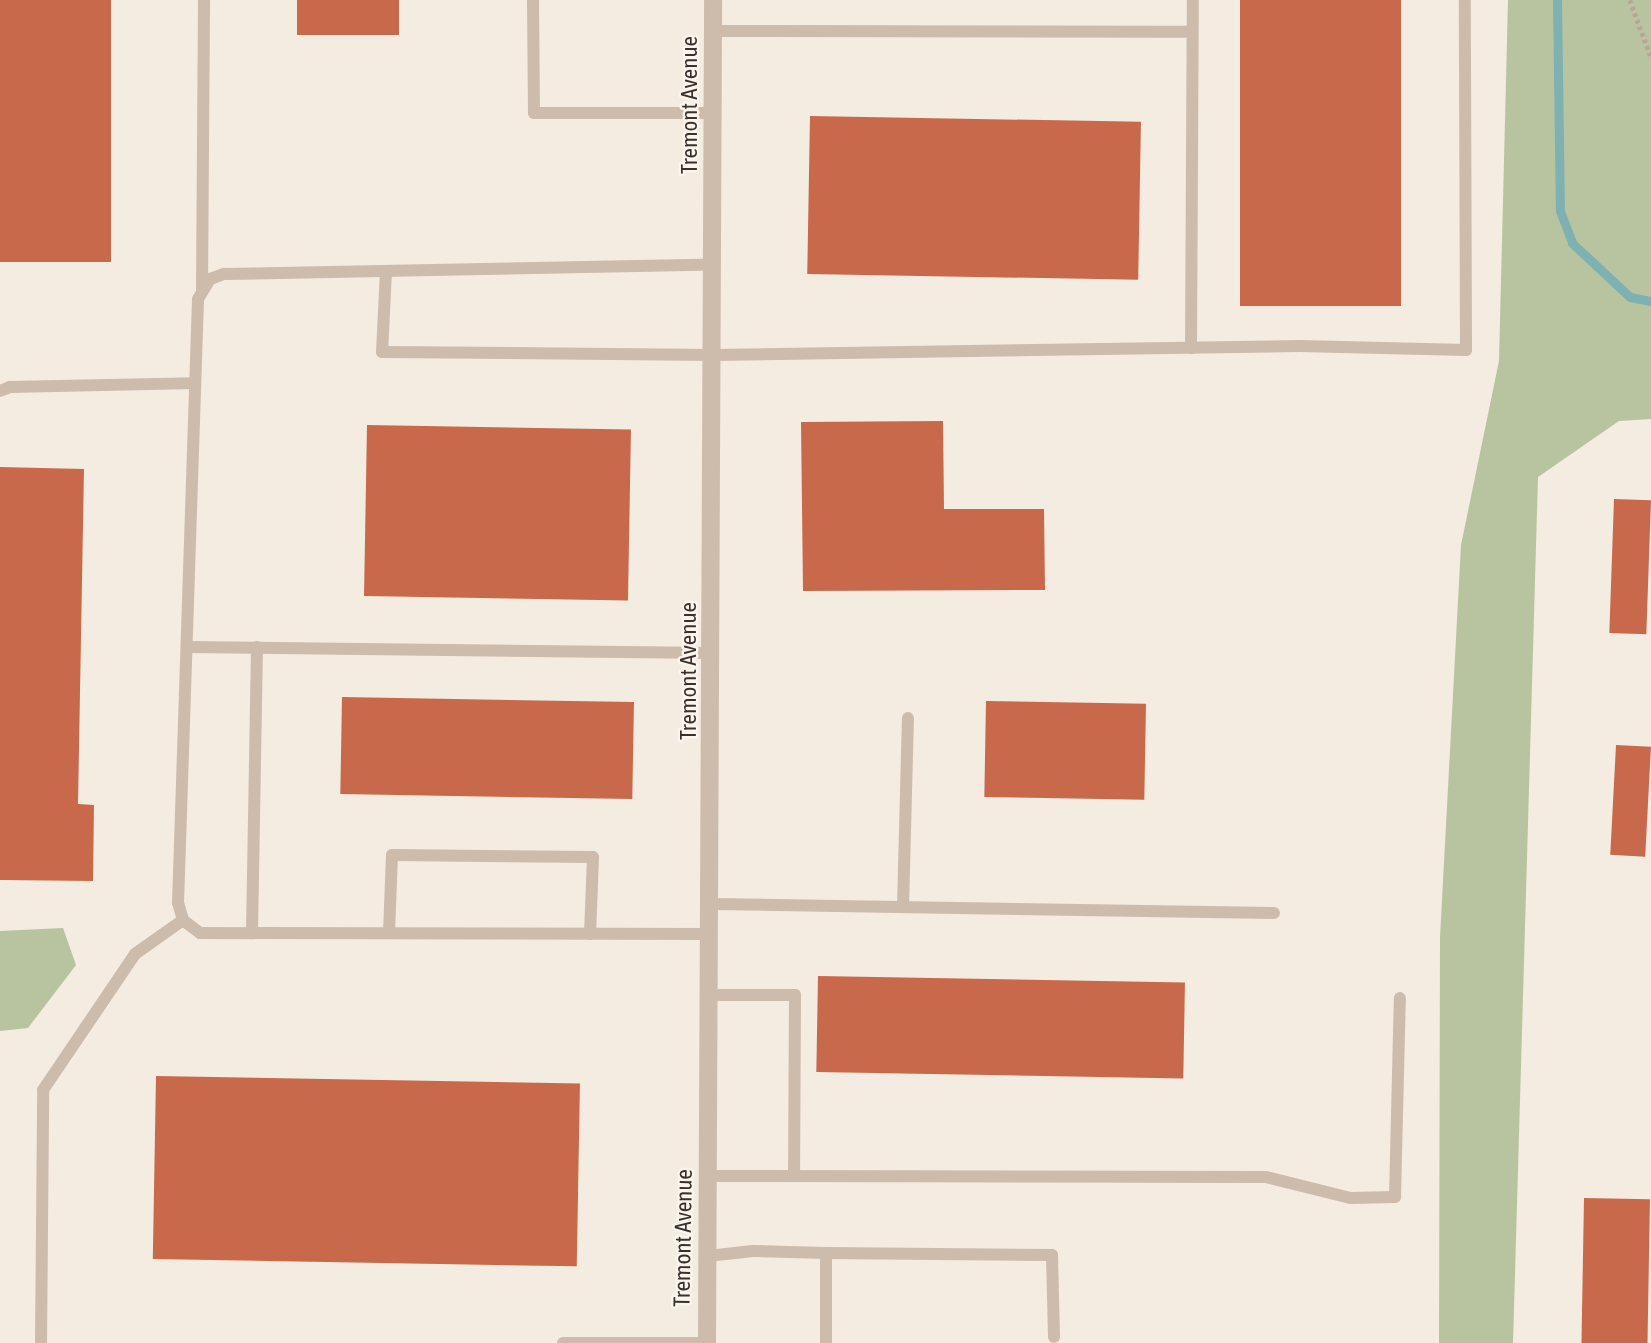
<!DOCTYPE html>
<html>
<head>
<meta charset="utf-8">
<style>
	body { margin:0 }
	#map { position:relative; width:1651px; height:1343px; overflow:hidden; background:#f4ebe1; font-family:"Asap Condensed",sans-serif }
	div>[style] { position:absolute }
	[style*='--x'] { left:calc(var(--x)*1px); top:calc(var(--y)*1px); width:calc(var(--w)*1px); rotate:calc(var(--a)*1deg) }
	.green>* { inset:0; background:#b8c4a0 }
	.stream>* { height:9px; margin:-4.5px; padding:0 4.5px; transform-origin:4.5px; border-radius:4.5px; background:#7fb0b2 }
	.building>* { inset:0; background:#c8694b; transform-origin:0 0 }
	.path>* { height:4.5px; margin-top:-2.25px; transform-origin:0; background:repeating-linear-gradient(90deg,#b9a596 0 3.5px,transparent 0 7px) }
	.service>* { height:12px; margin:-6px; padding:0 6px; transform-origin:6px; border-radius:6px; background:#cdbbac }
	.tertiary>* { height:18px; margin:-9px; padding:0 9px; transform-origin:9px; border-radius:9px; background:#cdbbac }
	span { translate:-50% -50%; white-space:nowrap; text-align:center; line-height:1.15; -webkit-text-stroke:5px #fbf5ee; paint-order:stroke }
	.street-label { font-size:23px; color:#3b302b }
</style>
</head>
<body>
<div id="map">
	<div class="green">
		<i style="clip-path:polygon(1508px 0,1651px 0,1651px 419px,1619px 421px,1538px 477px,1513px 1343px,1439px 1343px,1440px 937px,1461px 545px,1499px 361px)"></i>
		<i style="clip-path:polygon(63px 928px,76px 965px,28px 1028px,0 1031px,0 931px)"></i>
	</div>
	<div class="stream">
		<i style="--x:1557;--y:0;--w:211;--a:89.2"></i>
		<i style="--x:1560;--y:211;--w:34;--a:69"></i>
		<i style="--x:1572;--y:243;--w:79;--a:43"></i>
		<i style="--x:1630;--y:297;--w:21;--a:11"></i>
	</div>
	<div class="building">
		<i style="left:0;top:0;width:111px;height:262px"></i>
		<i style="left:297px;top:0;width:102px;height:35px"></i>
		<i style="left:1240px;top:0;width:161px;height:306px"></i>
		<i style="left:810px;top:116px;width:331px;height:158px;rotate:1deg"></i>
		<i style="clip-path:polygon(943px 421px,944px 509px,1044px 509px,1045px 590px,803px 591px,801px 422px)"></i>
		<i style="left:367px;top:425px;width:264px;height:171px;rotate:1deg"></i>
		<i style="clip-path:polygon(0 467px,84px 469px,78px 804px,94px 805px,93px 881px,0 880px)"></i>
		<i style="left:1614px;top:499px;width:37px;height:134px;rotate:2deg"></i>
		<i style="left:342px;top:697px;width:292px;height:97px;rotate:1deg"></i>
		<i style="left:986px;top:701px;width:160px;height:96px;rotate:1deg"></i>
		<i style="left:1616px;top:745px;width:35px;height:110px;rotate:3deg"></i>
		<i style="left:818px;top:976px;width:367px;height:96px;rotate:1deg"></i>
		<i style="left:156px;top:1076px;width:424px;height:183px;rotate:1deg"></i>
		<i style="left:1584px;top:1198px;width:66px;height:145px;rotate:1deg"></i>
	</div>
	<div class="path">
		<i style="--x:1630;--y:0;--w:61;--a:69.8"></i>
	</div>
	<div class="service">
		<i style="--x:533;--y:0;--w:113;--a:89.5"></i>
		<i style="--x:534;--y:113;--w:181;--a:0"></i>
		<i style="--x:714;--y:31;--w:478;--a:0.1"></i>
		<i style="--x:386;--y:271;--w:81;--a:92.8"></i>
		<i style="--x:382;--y:352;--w:332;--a:0.5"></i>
		<i style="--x:714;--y:355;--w:586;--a:-0.88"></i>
		<i style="--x:1300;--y:346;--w:166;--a:1.4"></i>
		<i style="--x:1466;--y:350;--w:350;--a:-90.2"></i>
		<i style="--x:202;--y:290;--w:290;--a:-89.6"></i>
		<i style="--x:1191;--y:348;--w:348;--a:-89.7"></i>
		<i style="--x:0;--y:391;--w:11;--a:-22"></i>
		<i style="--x:10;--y:387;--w:185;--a:-1.2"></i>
		<i style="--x:187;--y:647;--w:526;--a:0.65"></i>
		<i style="--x:711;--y:904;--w:563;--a:0.92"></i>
		<i style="--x:903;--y:907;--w:189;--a:-88.5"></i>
		<i style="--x:252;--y:933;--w:286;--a:-89"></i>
		<i style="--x:389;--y:933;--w:78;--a:-87.8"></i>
		<i style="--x:392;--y:855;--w:201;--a:0.6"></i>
		<i style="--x:593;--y:857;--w:77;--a:92.2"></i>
		<i style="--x:711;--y:934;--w:511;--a:-179.89"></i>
		<i style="--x:200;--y:933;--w:21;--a:-143"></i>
		<i style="--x:183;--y:920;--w:18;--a:-106"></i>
		<i style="--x:178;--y:903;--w:604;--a:-88.1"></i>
		<i style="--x:198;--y:299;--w:23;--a:-59"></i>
		<i style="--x:210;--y:279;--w:15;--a:-20"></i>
		<i style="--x:224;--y:274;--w:490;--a:-1.1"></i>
		<i style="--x:710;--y:995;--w:85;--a:0"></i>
		<i style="--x:795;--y:995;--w:181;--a:90.3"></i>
		<i style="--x:709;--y:1176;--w:557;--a:0.1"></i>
		<i style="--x:1266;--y:1177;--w:87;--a:14"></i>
		<i style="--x:1350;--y:1198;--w:45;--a:-1.3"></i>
		<i style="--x:1395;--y:1197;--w:199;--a:-88.6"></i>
		<i style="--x:826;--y:1253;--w:226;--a:0.5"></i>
		<i style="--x:1052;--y:1255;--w:82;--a:88.6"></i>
		<i style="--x:708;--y:1256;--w:45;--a:-6.3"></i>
		<i style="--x:753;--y:1251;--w:73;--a:1.6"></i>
		<i style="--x:826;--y:1253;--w:90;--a:90"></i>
		<i style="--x:41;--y:1343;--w:253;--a:-89.5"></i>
		<i style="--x:43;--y:1090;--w:164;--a:-55.9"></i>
		<i style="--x:135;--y:954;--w:59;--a:-35.3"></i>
		<i style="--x:563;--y:1343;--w:144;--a:0"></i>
	</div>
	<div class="tertiary">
		<i style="--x:707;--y:1343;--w:1343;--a:-89.74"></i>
	</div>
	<div class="street-label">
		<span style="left:689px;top:105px;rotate:-90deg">Tremont Avenue</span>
		<span style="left:688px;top:671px;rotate:-90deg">Tremont Avenue</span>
		<span style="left:683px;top:1238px;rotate:-89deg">Tremont Avenue</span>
	</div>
</div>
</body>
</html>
